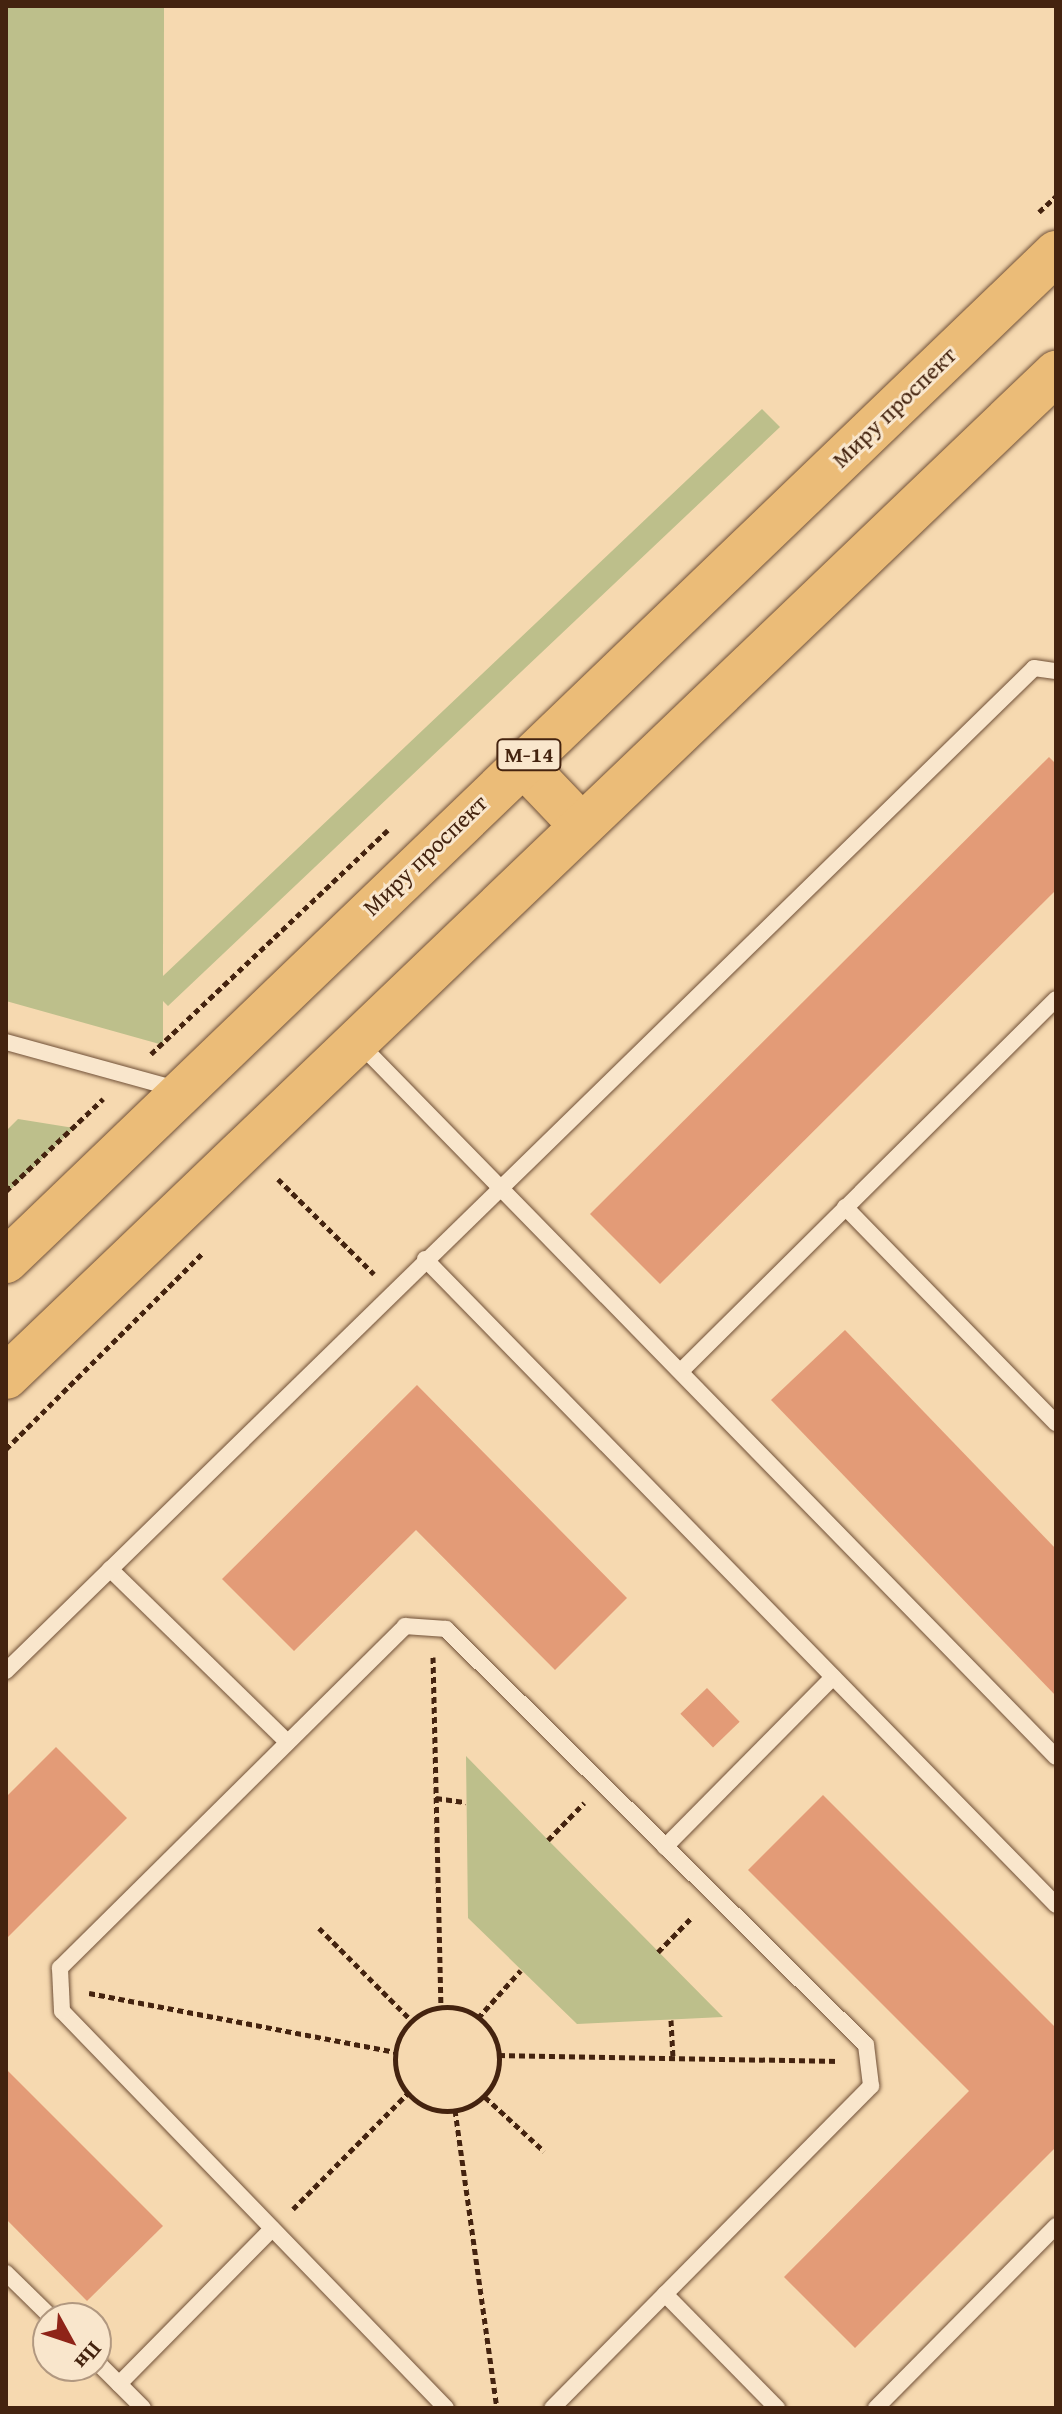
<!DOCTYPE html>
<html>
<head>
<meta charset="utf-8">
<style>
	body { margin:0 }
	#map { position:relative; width:1062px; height:2414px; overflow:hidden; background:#f6d9b0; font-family:"Gentium Book Plus",serif }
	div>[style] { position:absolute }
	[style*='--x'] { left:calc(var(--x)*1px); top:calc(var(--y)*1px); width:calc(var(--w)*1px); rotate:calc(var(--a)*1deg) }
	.green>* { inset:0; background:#bdbf8b }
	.building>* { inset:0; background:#e39b77; transform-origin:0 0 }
	.path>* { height:5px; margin-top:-2.5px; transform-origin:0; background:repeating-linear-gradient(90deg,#44230f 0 6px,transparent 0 10px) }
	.path>.ring { margin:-2.5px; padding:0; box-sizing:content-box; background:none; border:5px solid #44230f; border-radius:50% }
	.roads { filter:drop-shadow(0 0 2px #705037) drop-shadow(0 0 2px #705037) }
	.lane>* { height:16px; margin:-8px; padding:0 8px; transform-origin:8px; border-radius:8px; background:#f9e6cc }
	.highway>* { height:44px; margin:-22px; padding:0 22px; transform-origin:22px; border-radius:22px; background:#ebbc78 }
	span { translate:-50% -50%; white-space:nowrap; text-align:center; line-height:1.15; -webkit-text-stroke:6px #f9e6cc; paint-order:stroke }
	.shield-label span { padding:2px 6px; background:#f9e6cc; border:2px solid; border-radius:6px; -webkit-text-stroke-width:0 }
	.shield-label { font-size:22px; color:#44230f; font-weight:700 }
	.street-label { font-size:24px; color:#44230f }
	.frame { position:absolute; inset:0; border:8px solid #44230f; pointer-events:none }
	.north { position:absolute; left:32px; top:2302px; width:80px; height:80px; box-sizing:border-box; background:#f9e6cc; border:2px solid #b19880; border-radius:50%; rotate:130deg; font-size:22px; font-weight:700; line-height:32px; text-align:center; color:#44230f }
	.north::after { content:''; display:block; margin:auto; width:28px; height:36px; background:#8f2418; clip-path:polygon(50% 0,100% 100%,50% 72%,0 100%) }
</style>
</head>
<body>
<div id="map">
	<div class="green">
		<i style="clip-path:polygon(6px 6px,164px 6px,163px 976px,762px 409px,780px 427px,168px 1006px,163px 1001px,163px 1045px,6px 1001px)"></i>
		<i style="clip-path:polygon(18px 1119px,74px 1128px,6px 1194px,6px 1131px)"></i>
		<i style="clip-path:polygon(466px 1756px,548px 1840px,723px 2017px,577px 2024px,468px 1918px)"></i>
	</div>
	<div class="building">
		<i style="clip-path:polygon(1049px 757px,1056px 764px,1056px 890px,660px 1284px,590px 1214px)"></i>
		<i style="clip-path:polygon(845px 1330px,1056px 1549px,1056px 1696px,771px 1400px)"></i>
		<i style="clip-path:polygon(417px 1385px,627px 1598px,555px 1670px,416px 1530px,294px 1651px,222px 1579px)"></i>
		<i style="left:707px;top:1688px;width:47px;height:37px;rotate:46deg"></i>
		<i style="clip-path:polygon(56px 1747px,127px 1818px,6px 1939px,6px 1797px)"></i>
		<i style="clip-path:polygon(823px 1795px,1056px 2028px,1056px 2147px,855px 2348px,784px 2277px,969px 2091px,748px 1870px)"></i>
		<i style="clip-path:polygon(6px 2069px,163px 2226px,87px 2301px,6px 2219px)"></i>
	</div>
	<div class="path">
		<i style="--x:1039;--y:212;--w:23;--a:-43"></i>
		<i style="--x:151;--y:1054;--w:326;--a:-43.4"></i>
		<i style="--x:278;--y:1179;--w:135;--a:44.7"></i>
		<i style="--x:6;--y:1191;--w:134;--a:-43.5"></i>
		<i style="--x:6;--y:1449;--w:278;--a:-44.9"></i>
		<i style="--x:433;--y:1657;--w:350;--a:88.7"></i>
		<i style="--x:436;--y:1798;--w:30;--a:8"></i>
		<i style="--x:548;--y:1840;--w:52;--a:-45.8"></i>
		<i style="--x:319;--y:1928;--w:130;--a:45"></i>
		<i style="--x:658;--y:1952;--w:50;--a:-45.8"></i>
		<i style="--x:89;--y:1993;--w:311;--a:10.9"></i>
		<i class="ring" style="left:395px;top:2007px;width:99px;height:99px"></i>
		<i style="--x:478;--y:2018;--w:64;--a:-48.1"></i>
		<i style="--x:671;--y:2020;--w:38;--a:87"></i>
		<i style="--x:499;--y:2055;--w:340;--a:1"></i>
		<i style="--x:485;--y:2097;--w:80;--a:42.5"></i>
		<i style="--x:455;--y:2110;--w:301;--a:82"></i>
		<i style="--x:293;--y:2209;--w:163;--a:-45.2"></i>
	</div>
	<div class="roads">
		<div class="lane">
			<i style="--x:6;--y:1042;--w:177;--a:15.4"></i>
			<i style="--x:358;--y:1042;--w:999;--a:45.69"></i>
			<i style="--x:845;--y:1207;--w:302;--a:45.7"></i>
			<i style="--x:425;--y:1259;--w:903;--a:45.67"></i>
			<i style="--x:681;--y:1371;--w:528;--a:-44.77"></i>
			<i style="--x:110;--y:1569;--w:248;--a:44.3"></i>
			<i style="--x:6;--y:1671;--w:1436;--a:-44.29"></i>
			<i style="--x:1034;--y:668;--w:22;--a:8"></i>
			<i style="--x:665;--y:1847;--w:239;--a:-45.3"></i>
			<i style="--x:6;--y:2273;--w:64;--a:44.4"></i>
			<i style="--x:665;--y:2294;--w:160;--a:45.5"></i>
			<i style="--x:96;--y:2361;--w:66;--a:45"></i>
			<i style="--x:119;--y:2384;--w:218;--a:-45.4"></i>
			<i style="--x:446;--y:2408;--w:552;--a:-134.05"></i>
			<i style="--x:62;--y:2011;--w:43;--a:-92.7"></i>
			<i style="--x:60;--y:1968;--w:486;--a:-44.7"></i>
			<i style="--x:405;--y:1626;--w:41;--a:4.2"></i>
			<i style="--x:446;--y:1629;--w:591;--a:44.73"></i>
			<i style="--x:866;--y:2045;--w:41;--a:83"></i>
			<i style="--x:871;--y:2086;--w:453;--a:134.7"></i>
			<i style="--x:876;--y:2408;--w:256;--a:-45.3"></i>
		</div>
		<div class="highway">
			<i style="--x:521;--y:762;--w:87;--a:46.4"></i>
			<i style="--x:6;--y:1261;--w:1456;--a:-43.83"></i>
			<i style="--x:6;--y:1377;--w:1453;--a:-43.72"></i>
		</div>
	</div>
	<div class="shield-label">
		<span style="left:529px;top:755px">М-14</span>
	</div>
	<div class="street-label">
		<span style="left:894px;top:407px;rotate:-44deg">Миру проспект</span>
		<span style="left:425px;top:855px;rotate:-44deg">Миру проспект</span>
	</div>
	<div class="frame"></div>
	<div class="north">Пн</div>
</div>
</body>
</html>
